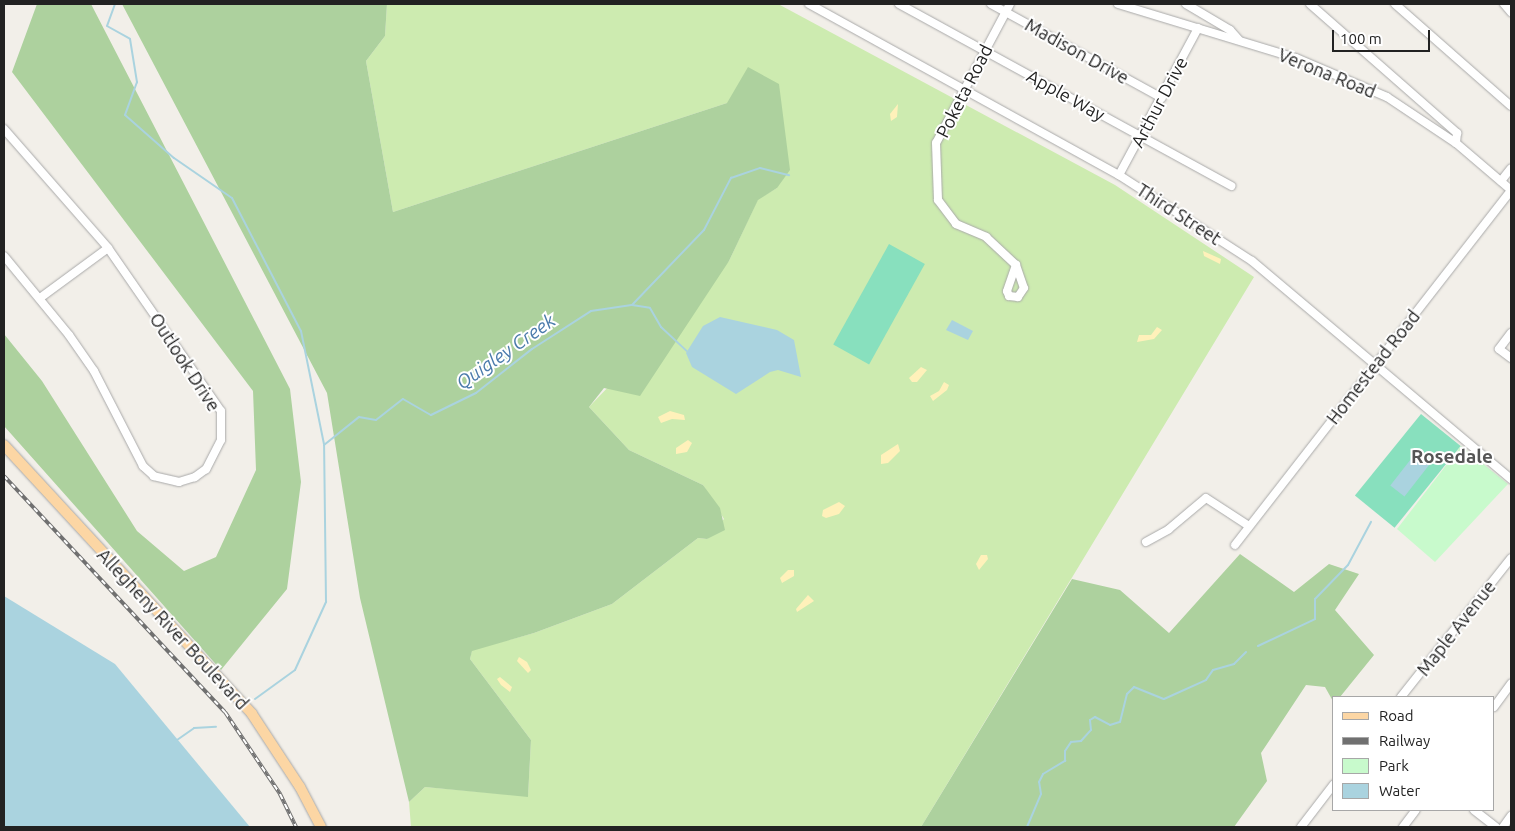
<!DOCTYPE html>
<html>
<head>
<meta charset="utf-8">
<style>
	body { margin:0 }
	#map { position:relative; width:1515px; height:831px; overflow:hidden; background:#f2efe9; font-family:Ubuntu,sans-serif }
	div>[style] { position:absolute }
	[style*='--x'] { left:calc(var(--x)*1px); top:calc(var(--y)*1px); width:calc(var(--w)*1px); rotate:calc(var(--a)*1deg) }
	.grass>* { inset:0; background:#cdebb0 }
	.forest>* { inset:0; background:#add19e }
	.sand>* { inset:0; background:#fff1ba }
	.park>* { inset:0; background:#c8facc }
	.pitch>* { inset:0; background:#88e0be; transform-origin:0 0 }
	.water>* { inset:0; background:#aad3df; transform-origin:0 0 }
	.stream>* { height:2px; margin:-1px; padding:0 1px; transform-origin:1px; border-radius:1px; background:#aad3df }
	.roads { filter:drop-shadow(0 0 1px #a9a9a9) drop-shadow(0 0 1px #a9a9a9) }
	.minor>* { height:8px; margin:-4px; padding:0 4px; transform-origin:4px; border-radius:4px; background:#fff }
	.major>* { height:10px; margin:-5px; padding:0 5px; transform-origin:5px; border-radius:5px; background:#fcd6a4 }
	.rail>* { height:4px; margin-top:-2px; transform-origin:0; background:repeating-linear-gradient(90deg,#fff 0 5.5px,#707070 0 11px); box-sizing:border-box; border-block:1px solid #707070 }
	span { translate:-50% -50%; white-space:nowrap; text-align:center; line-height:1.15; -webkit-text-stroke:4px #fff; paint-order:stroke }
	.street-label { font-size:18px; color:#222 }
	.water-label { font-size:19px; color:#4a7aab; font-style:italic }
	.neighbourhood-label { font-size:19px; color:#555; font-weight:700 }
	.frame { position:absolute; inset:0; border:5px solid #222; pointer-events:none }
	.legend { position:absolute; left:1332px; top:696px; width:162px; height:115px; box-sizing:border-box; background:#fff; border:1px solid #a7a7a7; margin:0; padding:6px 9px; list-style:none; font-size:15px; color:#222 }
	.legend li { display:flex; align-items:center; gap:10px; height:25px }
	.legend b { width:25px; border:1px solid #a7a7a7 }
	.scale { position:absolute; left:1332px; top:30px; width:98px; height:22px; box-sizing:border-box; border:2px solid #222; border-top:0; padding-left:6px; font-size:15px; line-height:18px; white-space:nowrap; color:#222; -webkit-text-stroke:4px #fff; paint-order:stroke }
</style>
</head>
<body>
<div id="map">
	<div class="grass">
		<i style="clip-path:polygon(387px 4px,780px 5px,1115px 185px,1254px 277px,921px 827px,411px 827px,409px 802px,425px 787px,528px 796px,531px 740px,470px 659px,472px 650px,534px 633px,612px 604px,698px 538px,707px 539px,724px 519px,703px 485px,629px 450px,589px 407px,729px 261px,758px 199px,777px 188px,727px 103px,393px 212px,366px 61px,385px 36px)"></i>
	</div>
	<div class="forest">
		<i style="clip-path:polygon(37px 4px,91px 4px,290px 389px,301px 482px,287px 589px,221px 670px,4px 426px,4px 334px,42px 381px,137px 531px,184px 571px,216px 557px,256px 470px,253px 391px,12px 72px)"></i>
		<i style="clip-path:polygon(122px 4px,387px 4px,385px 36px,366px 61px,393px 212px,727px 103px,748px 67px,779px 84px,790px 170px,777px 188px,758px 200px,729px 261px,640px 396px,604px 388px,589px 407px,629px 450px,703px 485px,720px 508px,725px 530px,707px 539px,698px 538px,612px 604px,534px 633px,472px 651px,470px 659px,531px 740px,528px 797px,425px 787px,409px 802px,360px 598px,327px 393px)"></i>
		<i style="clip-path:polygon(1240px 554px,1294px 592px,1329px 564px,1359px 574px,1335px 610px,1374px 655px,1340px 697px,1334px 697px,1334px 703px,1325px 687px,1306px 685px,1261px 753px,1267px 781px,1234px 827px,921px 827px,1072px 579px,1120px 590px,1169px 633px)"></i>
	</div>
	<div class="sand">
		<i style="clip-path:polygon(898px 104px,897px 117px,891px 121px,890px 114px)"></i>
		<i style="clip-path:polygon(1203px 251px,1221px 259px,1220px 264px,1204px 256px)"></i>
		<i style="clip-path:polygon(1157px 327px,1162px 330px,1154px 339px,1137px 342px,1139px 335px,1151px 335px)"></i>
		<i style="clip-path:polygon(921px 367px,927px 370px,917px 382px,912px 382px,909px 378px)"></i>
		<i style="clip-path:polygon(944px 382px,949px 385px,947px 390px,933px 401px,930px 396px,939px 391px)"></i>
		<i style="clip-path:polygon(670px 411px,684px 415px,685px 420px,672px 419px,661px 423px,658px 417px)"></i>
		<i style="clip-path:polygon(688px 440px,692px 443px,687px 452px,676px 454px,676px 448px)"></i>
		<i style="clip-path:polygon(898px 444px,900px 451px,888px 463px,881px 464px,881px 455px)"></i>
		<i style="clip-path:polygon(839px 502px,845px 506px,839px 514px,826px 518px,822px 516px,823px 510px)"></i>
		<i style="clip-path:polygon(981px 555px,987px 555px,988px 559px,979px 570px,976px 564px)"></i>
		<i style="clip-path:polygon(788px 570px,794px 570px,794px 576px,782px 583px,780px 578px)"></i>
		<i style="clip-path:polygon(808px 595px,814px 601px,797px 612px,796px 609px)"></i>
		<i style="clip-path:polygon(519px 657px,527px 662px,531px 670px,528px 673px,517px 661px)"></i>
		<i style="clip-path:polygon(500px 677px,512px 687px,510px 692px,501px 685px,497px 679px)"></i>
	</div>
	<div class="park">
		<i style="clip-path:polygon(1461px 446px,1508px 484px,1435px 562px,1397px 529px)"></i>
	</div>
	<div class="pitch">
		<i style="left:889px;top:244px;width:41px;height:115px;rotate:29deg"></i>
		<i style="left:1421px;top:414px;width:51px;height:105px;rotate:39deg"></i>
	</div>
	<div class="water">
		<i style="clip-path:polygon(720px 317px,777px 330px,794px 340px,801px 377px,778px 370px,770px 372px,736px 394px,692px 367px,686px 353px,703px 326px)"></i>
		<i style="clip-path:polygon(952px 320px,973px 331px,968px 340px,946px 330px)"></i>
		<i style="left:1418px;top:450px;width:18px;height:45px;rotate:38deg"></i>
		<i style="clip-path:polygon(4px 596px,115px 664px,250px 827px,4px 827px)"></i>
	</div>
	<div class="stream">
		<i style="--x:115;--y:4;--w:23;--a:110"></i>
		<i style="--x:107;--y:26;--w:26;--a:29"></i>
		<i style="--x:130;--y:39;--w:44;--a:80.8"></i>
		<i style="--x:137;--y:82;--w:35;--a:110"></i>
		<i style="--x:125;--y:115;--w:65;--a:41.3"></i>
		<i style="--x:174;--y:158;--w:70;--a:34.6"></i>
		<i style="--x:232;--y:198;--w:150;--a:62.6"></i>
		<i style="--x:301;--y:331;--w:115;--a:78.5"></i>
		<i style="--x:632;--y:305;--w:18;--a:9"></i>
		<i style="--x:650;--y:308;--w:22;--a:60"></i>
		<i style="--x:661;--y:327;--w:35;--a:43"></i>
		<i style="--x:1258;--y:646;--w:63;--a:-25.3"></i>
		<i style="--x:1315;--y:619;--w:20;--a:-90"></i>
		<i style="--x:1315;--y:599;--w:47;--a:-45.9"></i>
		<i style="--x:1348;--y:565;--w:49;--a:-61.9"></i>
		<i style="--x:255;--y:699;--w:49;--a:-35.9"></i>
		<i style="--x:295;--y:670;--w:75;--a:-65.5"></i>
		<i style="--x:326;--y:602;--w:157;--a:-90.7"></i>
		<i style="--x:324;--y:445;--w:45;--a:-38.7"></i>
		<i style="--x:359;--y:417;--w:17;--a:10"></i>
		<i style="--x:376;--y:420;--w:34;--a:-38"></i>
		<i style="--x:403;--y:399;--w:32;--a:30"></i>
		<i style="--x:431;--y:415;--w:50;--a:-26.1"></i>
		<i style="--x:476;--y:393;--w:71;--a:-38.2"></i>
		<i style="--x:532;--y:349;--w:70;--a:-32.8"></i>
		<i style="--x:591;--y:311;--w:41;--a:-8.3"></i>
		<i style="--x:632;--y:305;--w:104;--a:-46.2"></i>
		<i style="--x:704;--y:230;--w:59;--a:-62.6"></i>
		<i style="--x:731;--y:178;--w:31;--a:-19"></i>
		<i style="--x:760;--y:168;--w:30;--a:14"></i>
		<i style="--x:177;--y:740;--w:21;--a:-35"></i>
		<i style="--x:194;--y:728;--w:22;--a:-3"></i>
		<i style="--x:1027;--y:827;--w:36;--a:-67"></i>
		<i style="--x:1041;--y:794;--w:12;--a:-99"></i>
		<i style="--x:1039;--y:782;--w:9;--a:-63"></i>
		<i style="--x:1043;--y:774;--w:26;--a:-31"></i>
		<i style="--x:1065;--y:761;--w:10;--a:-90"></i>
		<i style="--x:1065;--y:751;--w:11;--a:-56"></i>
		<i style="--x:1071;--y:742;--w:10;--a:-6"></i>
		<i style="--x:1081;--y:741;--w:15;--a:-48"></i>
		<i style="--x:1091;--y:730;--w:10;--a:-96"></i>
		<i style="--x:1090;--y:720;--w:6;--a:-31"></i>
		<i style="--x:1095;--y:717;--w:17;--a:28"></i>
		<i style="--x:1110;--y:725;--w:10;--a:-17"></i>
		<i style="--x:1120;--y:722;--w:29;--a:-76"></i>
		<i style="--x:1127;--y:694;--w:10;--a:-45"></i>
		<i style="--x:1134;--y:687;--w:32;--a:22"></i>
		<i style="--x:1164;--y:699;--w:46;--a:-24.3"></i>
		<i style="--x:1206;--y:680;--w:12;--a:-55"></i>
		<i style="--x:1213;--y:670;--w:22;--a:-16"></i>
		<i style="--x:1234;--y:664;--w:17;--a:-45"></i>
	</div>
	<div class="roads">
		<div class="minor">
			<i style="--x:809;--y:4;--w:354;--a:28.9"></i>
			<i style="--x:1119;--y:175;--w:158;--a:32.9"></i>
			<i style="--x:1252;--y:261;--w:339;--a:40.1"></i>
			<i style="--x:899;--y:4;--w:379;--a:28.7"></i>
			<i style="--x:991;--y:4;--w:195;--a:28.8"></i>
			<i style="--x:1010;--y:4;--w:157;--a:118"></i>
			<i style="--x:936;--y:143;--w:57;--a:88"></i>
			<i style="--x:938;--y:200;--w:30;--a:53"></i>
			<i style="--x:956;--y:224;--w:33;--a:23"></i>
			<i style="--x:986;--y:237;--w:41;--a:43"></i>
			<i style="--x:1016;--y:265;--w:24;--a:71"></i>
			<i style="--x:1024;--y:288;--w:11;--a:124"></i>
			<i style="--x:1018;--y:297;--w:9;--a:-174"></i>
			<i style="--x:1009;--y:296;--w:5;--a:-112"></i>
			<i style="--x:1007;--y:291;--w:28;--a:-71"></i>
			<i style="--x:1118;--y:4;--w:186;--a:16.9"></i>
			<i style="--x:1296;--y:58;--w:99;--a:23.2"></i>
			<i style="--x:1387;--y:97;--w:83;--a:33.7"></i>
			<i style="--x:1456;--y:143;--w:72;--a:40.5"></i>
			<i style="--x:1186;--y:4;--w:51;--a:30.6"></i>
			<i style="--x:1230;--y:30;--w:13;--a:48"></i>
			<i style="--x:1310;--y:4;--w:196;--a:41.3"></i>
			<i style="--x:1457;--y:133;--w:10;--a:96"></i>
			<i style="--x:1395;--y:4;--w:154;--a:41.3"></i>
			<i style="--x:1504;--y:4;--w:11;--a:49"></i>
			<i style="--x:4;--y:129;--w:158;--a:48.8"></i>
			<i style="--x:108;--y:248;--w:198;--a:55.3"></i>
			<i style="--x:221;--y:411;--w:29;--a:90"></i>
			<i style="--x:221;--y:440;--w:33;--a:117"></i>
			<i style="--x:206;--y:469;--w:14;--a:144"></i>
			<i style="--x:195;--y:477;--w:17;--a:163"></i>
			<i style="--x:179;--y:482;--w:26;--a:-167"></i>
			<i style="--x:154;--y:476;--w:15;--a:-138"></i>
			<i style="--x:143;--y:466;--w:107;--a:-117.3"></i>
			<i style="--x:94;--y:371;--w:44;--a:-124.8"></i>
			<i style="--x:69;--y:335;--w:102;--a:-129.4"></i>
			<i style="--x:1119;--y:175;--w:167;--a:-61.7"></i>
			<i style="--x:1501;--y:181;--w:16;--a:-52"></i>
			<i style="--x:40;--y:298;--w:84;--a:-36.3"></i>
			<i style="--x:1511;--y:333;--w:20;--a:127"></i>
			<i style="--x:1499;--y:349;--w:15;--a:37"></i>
			<i style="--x:1146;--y:542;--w:26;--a:-29"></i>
			<i style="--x:1169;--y:529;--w:48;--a:-40"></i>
			<i style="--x:1206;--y:498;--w:51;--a:33.1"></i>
			<i style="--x:1235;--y:545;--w:450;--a:-52.1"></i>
			<i style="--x:1401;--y:697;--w:177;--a:-51.6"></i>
			<i style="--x:1494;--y:707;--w:29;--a:-54"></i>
			<i style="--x:1474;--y:810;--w:28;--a:38"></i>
			<i style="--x:1301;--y:827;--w:54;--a:-52.5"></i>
			<i style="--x:1403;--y:827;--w:21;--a:-53"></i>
			<i style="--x:1503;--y:827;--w:14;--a:-54"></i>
		</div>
		<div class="major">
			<i style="--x:4;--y:445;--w:366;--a:47.3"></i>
			<i style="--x:252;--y:714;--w:87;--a:56.7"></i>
			<i style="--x:300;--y:787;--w:45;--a:62.3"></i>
		</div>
	</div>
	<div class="rail">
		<i style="--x:4;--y:476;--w:323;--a:46.9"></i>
		<i style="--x:225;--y:712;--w:99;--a:56.1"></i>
		<i style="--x:280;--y:794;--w:37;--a:64"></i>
	</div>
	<div class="street-label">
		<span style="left:1077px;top:51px;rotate:29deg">Madison Drive</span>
		<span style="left:1327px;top:73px;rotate:22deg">Verona Road</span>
		<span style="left:964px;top:91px;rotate:-63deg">Poketa Road</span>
		<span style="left:1066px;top:95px;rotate:29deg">Apple Way</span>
		<span style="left:1159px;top:102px;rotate:-62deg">Arthur Drive</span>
		<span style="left:1179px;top:214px;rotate:33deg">Third Street</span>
		<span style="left:185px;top:362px;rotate:57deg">Outlook Drive</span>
		<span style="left:1373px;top:367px;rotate:-52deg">Homestead Road</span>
		<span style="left:1456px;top:628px;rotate:-52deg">Maple Avenue</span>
		<span style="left:173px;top:629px;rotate:47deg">Allegheny River Boulevard</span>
	</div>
	<div class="water-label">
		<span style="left:506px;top:352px;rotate:-35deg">Quigley Creek</span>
	</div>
	<div class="neighbourhood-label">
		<span style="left:1452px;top:457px">Rosedale</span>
	</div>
	<div class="frame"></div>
	<ul class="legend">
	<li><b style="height:6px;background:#fcd6a4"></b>Road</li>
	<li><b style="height:6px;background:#707070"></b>Railway</li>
	<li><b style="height:14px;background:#c8facc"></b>Park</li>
	<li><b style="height:14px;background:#aad3df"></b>Water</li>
	</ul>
	<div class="scale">100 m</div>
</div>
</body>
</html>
